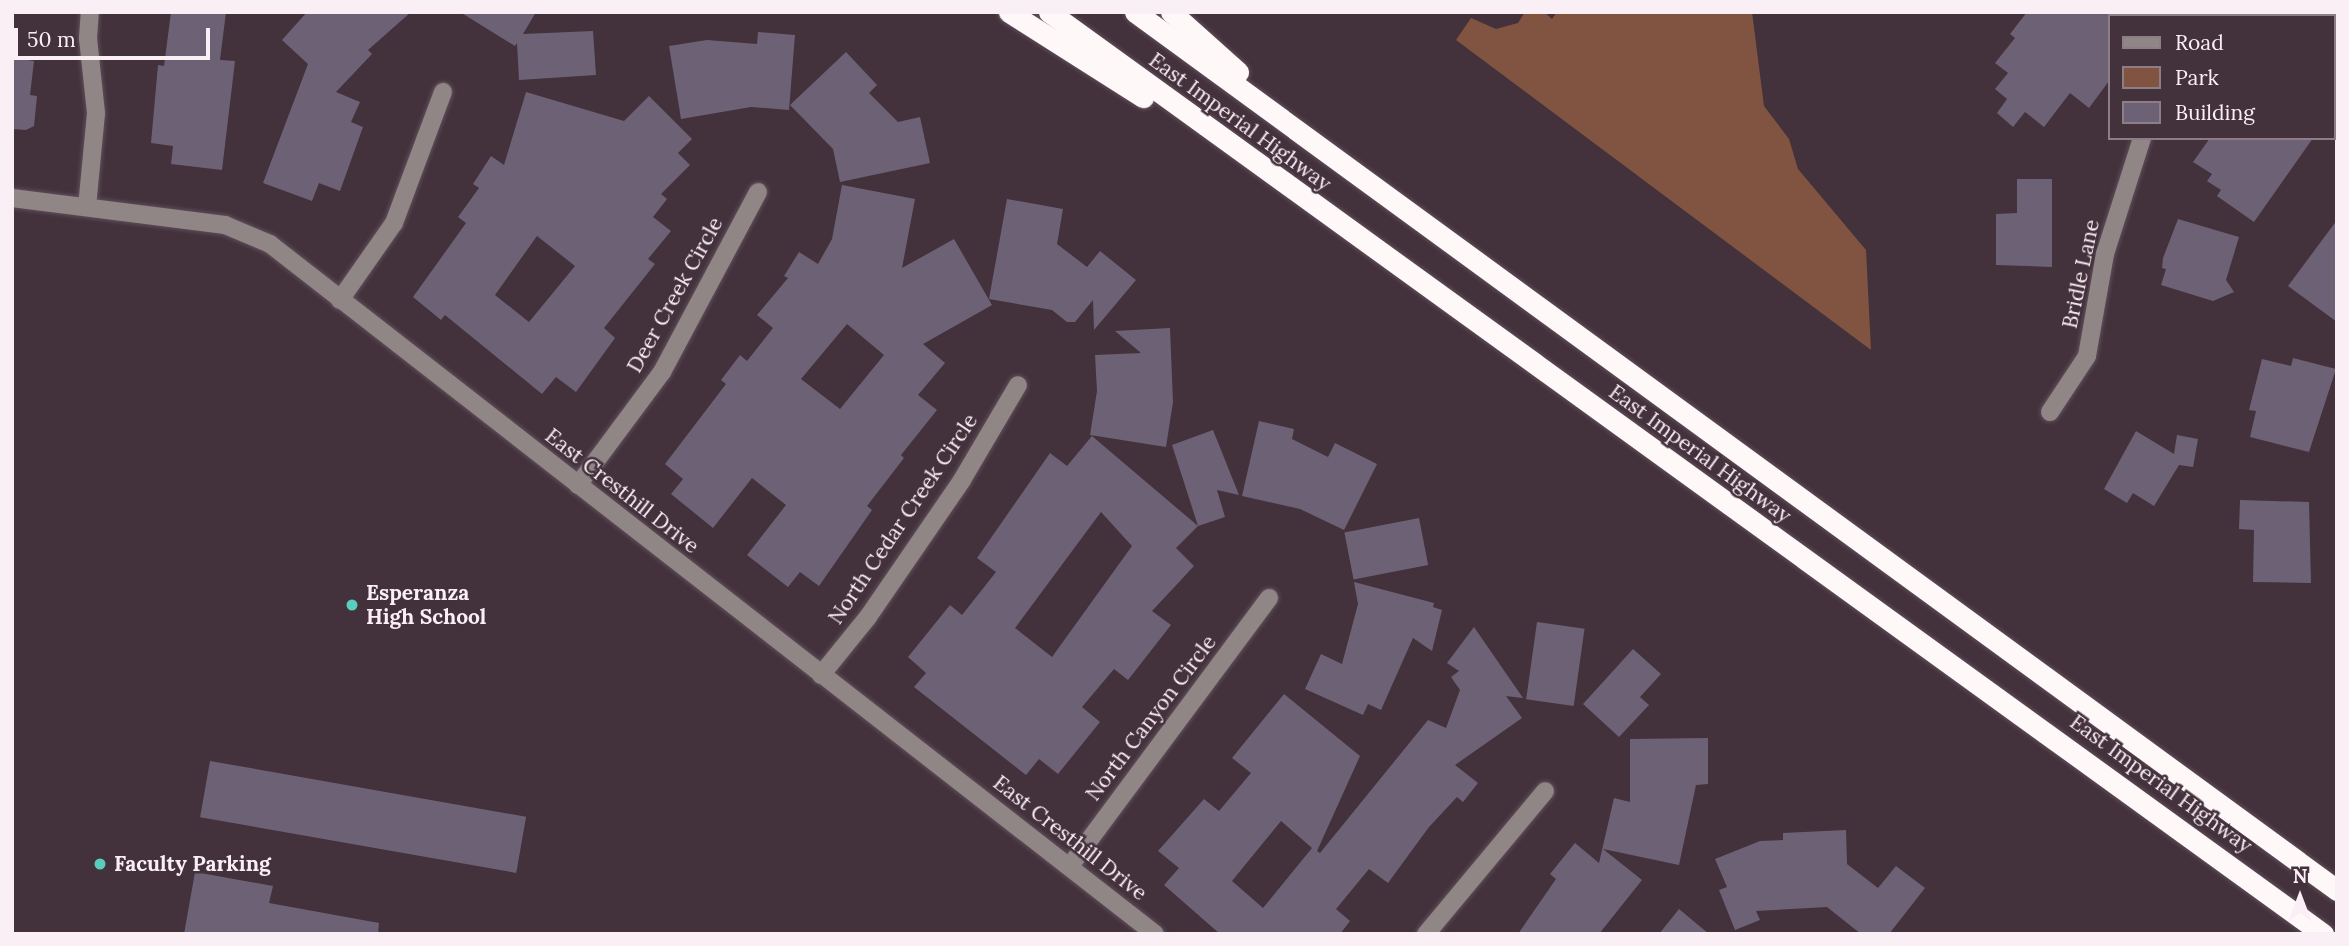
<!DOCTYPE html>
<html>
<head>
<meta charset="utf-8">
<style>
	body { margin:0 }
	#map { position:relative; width:2349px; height:946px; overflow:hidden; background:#43313c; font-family:Lora,serif }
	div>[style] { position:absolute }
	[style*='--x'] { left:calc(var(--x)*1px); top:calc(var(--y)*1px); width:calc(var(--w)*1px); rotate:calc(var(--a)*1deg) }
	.green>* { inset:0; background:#805440 }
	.building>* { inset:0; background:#6d6275; transform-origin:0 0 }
	.roads { filter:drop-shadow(0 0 2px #604f5a) drop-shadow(0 0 2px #604f5a) }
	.minor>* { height:18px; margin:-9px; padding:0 9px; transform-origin:9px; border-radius:9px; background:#918686 }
	.highway>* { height:21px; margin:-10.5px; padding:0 10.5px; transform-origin:10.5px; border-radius:10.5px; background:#fef8f8 }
	.dots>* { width:19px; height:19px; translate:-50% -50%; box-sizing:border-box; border:4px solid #43313c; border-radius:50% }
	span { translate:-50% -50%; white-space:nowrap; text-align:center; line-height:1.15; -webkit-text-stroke:5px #43313c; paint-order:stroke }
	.street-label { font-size:21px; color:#fbeff6 }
	.poi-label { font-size:21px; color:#fbeff6; font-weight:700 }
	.left { translate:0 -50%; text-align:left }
	.frame { position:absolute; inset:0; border:14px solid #fbeff6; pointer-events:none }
	.legend { position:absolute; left:2108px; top:14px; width:228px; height:126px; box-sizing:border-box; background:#43313c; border:2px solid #8d7d86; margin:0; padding:9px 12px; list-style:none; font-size:21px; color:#fbeff6 }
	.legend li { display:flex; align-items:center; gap:14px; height:35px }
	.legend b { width:35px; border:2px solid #8d7d86 }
	.north { position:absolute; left:2265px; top:862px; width:70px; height:70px; -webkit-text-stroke:5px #43313c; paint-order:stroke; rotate:0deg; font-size:19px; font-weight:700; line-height:28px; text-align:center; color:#fbeff6 }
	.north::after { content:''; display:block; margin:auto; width:24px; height:32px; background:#fbeff6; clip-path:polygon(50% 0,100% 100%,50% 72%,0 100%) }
	.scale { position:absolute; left:14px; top:28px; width:196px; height:32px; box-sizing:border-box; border:4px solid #fbeff6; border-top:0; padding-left:9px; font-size:21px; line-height:24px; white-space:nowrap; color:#fbeff6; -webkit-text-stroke:5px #43313c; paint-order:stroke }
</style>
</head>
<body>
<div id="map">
	<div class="green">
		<i style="clip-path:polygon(1525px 12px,1544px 12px,1552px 19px,1557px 12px,1752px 12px,1764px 106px,1789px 139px,1798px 169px,1866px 250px,1871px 350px,1456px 40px,1471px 18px,1496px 29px,1518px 23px)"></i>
	</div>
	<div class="building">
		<i style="clip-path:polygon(171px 12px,226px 12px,220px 60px,235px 61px,222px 170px,171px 164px,173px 146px,151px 143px,158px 65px,164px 66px)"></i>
		<i style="clip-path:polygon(307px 12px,411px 12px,368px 50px,372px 54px,336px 92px,360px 102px,351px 122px,363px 127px,340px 191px,319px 183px,312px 201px,263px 183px,308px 64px,282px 40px)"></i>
		<i style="clip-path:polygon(460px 12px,536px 12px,523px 34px,593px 31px,596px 75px,519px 80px,517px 43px,515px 46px)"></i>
		<i style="clip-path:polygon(2027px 12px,2109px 12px,2109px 81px,2089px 108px,2070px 93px,2044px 127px,2025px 112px,2013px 127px,1997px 113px,2007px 99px,1995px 89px,2008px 73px,1995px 63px,2015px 38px,2010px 34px)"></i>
		<i style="clip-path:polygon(758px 32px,795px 35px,789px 110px,751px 107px,681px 119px,669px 46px,707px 40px,757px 44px)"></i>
		<i style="clip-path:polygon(846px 52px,877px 85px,869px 93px,898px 122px,920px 117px,930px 163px,840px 182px,833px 149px,790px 105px)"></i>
		<i style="clip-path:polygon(12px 58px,34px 61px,30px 95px,37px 96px,34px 126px,26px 130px,12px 129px)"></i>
		<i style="clip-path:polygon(evenodd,526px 92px,624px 121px,649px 96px,692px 139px,678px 153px,690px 165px,661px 194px,667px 199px,653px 217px,671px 231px,648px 259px,655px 264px,604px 328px,615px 338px,576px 392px,556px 377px,542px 394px,445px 315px,441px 320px,413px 297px,466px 223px,458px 217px,479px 188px,473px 184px,491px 156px,504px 165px,526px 92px,537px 236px,575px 266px,529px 322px,495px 295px,537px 236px)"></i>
		<i style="clip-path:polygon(2210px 138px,2313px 138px,2254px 222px,2217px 196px,2221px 190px,2207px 181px,2212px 174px,2193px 162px)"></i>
		<i style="clip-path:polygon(2017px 179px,2052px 179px,2052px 267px,1996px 265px,1996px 214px,2017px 213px)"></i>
		<i style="clip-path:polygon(evenodd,842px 185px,915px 199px,902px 268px,954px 239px,992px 305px,923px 344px,945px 363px,918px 395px,937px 410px,901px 455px,904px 458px,867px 506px,872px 510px,819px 586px,800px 572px,788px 587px,747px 555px,786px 505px,752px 478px,713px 528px,671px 494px,683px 479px,665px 464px,726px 384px,721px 380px,740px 355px,747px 361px,773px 328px,757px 315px,788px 278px,784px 276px,799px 252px,818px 264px,832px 239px,842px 185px,847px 324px,884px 355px,840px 409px,801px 379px,847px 324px)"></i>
		<i style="clip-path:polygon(1007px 199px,1063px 209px,1057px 244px,1087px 267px,1100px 251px,1136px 280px,1094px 330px,1093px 300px,1075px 322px,1067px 322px,1052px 310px,989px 299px)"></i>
		<i style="clip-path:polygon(2178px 219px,2239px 237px,2226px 280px,2234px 292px,2213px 301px,2161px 285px,2166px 269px,2162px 268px,2163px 258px)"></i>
		<i style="clip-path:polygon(2337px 220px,2337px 322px,2288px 286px)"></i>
		<i style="clip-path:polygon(1170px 328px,1173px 402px,1166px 447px,1090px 435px,1097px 391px,1095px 355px,1141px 353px,1115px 331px)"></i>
		<i style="clip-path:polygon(2293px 358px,2336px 369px,2309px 452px,2250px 437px,2256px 411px,2249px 410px,2262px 359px,2291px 366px)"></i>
		<i style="clip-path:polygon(1259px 421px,1294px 429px,1292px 439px,1328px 457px,1335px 443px,1377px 464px,1344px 530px,1300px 509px,1242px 496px)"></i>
		<i style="clip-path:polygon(evenodd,1213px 430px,1239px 495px,1217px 490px,1225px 517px,1198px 526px,1176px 548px,1194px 566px,1152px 611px,1171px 625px,1128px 680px,1114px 669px,1082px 707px,1100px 722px,1058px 774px,1039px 759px,1026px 775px,914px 687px,926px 673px,908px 657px,950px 605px,962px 615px,996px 572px,977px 558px,1050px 453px,1067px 466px,1092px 436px,1198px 526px,1172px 445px,1213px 430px,1101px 512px,1132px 546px,1052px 657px,1015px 628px,1101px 512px)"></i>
		<i style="clip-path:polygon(2136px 431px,2174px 454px,2177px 435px,2198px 439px,2193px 467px,2179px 465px,2154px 506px,2133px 493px,2127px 503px,2104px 489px)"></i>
		<i style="clip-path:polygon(2240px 500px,2309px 502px,2311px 583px,2253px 582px,2254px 530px,2239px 529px)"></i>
		<i style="left:1419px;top:518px;width:48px;height:76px;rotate:79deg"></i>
		<i style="clip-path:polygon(1354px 582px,1434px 603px,1433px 607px,1442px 610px,1432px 651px,1413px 638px,1381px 710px,1368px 704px,1363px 715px,1305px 689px,1321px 654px,1342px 664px,1358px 604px)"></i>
		<i style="left:1537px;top:622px;width:48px;height:78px;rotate:8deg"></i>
		<i style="clip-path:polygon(evenodd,1474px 627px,1523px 698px,1506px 696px,1522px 718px,1455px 765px,1478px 783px,1463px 802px,1457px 797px,1429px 827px,1388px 883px,1369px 869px,1336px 909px,1350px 921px,1340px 934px,1220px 934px,1164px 885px,1179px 868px,1158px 851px,1204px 799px,1219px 811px,1251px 773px,1232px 758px,1284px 694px,1360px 756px,1317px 851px,1320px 853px,1428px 720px,1446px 728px,1460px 690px,1451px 677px,1459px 671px,1447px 663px,1474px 627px,1281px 821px,1312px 848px,1263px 908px,1232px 881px,1281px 821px)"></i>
		<i style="clip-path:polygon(1633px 649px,1661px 674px,1640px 697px,1649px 705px,1619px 737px,1583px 704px)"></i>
		<i style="clip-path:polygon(1708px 738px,1708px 784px,1696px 785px,1679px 865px,1603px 849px,1642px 880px,1599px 934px,1518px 934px,1556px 879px,1550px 874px,1575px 843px,1599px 863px,1614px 798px,1630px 802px,1630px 739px)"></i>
		<i style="left:210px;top:761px;width:321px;height:57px;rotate:10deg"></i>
		<i style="clip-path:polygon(1846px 830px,1847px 864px,1878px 888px,1896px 866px,1925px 888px,1889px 934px,1861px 934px,1827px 907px,1756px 911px,1760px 920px,1735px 930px,1719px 890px,1727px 887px,1715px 859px,1760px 841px,1783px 840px,1783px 833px)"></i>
		<i style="clip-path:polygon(195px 872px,273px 886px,269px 903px,379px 923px,378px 934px,184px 934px)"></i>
		<i style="clip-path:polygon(1679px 909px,1709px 934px,1659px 934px)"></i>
	</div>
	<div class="roads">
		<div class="minor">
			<i style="--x:2249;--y:12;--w:5;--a:53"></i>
			<i style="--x:2233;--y:16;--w:5;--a:-53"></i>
			<i style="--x:2333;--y:109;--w:6;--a:45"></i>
			<i style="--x:12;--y:198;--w:215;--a:7.2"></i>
			<i style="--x:225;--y:225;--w:49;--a:22.9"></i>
			<i style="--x:270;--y:244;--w:1122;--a:37.94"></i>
			<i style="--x:87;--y:207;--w:94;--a:-84.5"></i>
			<i style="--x:96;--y:113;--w:75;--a:-96.1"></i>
			<i style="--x:88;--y:38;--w:26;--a:-86"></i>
			<i style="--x:340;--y:300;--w:94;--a:-55"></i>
			<i style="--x:394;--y:223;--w:140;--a:-69.5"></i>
			<i style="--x:2050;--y:412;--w:67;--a:-56.5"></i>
			<i style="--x:2087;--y:356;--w:104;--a:-80"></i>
			<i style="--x:2105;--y:254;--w:122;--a:-72.3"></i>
			<i style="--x:578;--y:485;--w:141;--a:-53.4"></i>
			<i style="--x:662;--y:372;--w:204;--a:-61.9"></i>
			<i style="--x:821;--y:675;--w:75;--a:-51"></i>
			<i style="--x:868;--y:617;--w:166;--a:-55.5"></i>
			<i style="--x:962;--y:480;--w:110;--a:-59.5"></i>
			<i style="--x:1070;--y:866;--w:334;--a:-53.4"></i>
			<i style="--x:1426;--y:934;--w:186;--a:-50.2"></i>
		</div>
		<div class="highway">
			<i style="--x:1009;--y:12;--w:159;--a:32.4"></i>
			<i style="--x:1049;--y:12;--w:1573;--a:35.89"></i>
			<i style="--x:1135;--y:12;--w:1489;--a:36.15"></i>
			<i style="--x:1171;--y:12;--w:90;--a:41.8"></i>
		</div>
	</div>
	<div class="dots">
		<i style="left:352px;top:605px;background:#59cebe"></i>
		<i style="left:100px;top:864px;background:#59cebe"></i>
	</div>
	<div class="street-label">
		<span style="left:1240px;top:122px;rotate:36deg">East Imperial Highway</span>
		<span style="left:2081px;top:274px;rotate:-78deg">Bridle Lane</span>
		<span style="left:675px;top:295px;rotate:-61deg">Deer Creek Circle</span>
		<span style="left:1700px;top:454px;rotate:36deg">East Imperial Highway</span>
		<span style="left:622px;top:491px;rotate:38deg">East Cresthill Drive</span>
		<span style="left:903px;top:519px;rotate:-56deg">North Cedar Creek Circle</span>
		<span style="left:1151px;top:718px;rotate:-53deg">North Canyon Circle</span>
		<span style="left:2161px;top:784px;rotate:36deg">East Imperial Highway</span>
		<span style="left:1070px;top:838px;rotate:38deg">East Cresthill Drive</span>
	</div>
	<div class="poi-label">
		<span class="left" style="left:366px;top:605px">Esperanza<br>High School</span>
		<span class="left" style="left:114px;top:864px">Faculty Parking</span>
	</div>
	<div class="frame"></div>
	<ul class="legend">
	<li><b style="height:9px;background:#918686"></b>Road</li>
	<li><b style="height:19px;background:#805440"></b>Park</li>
	<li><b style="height:19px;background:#6d6275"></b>Building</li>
	</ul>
	<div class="north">N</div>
	<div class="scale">50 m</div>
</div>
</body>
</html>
